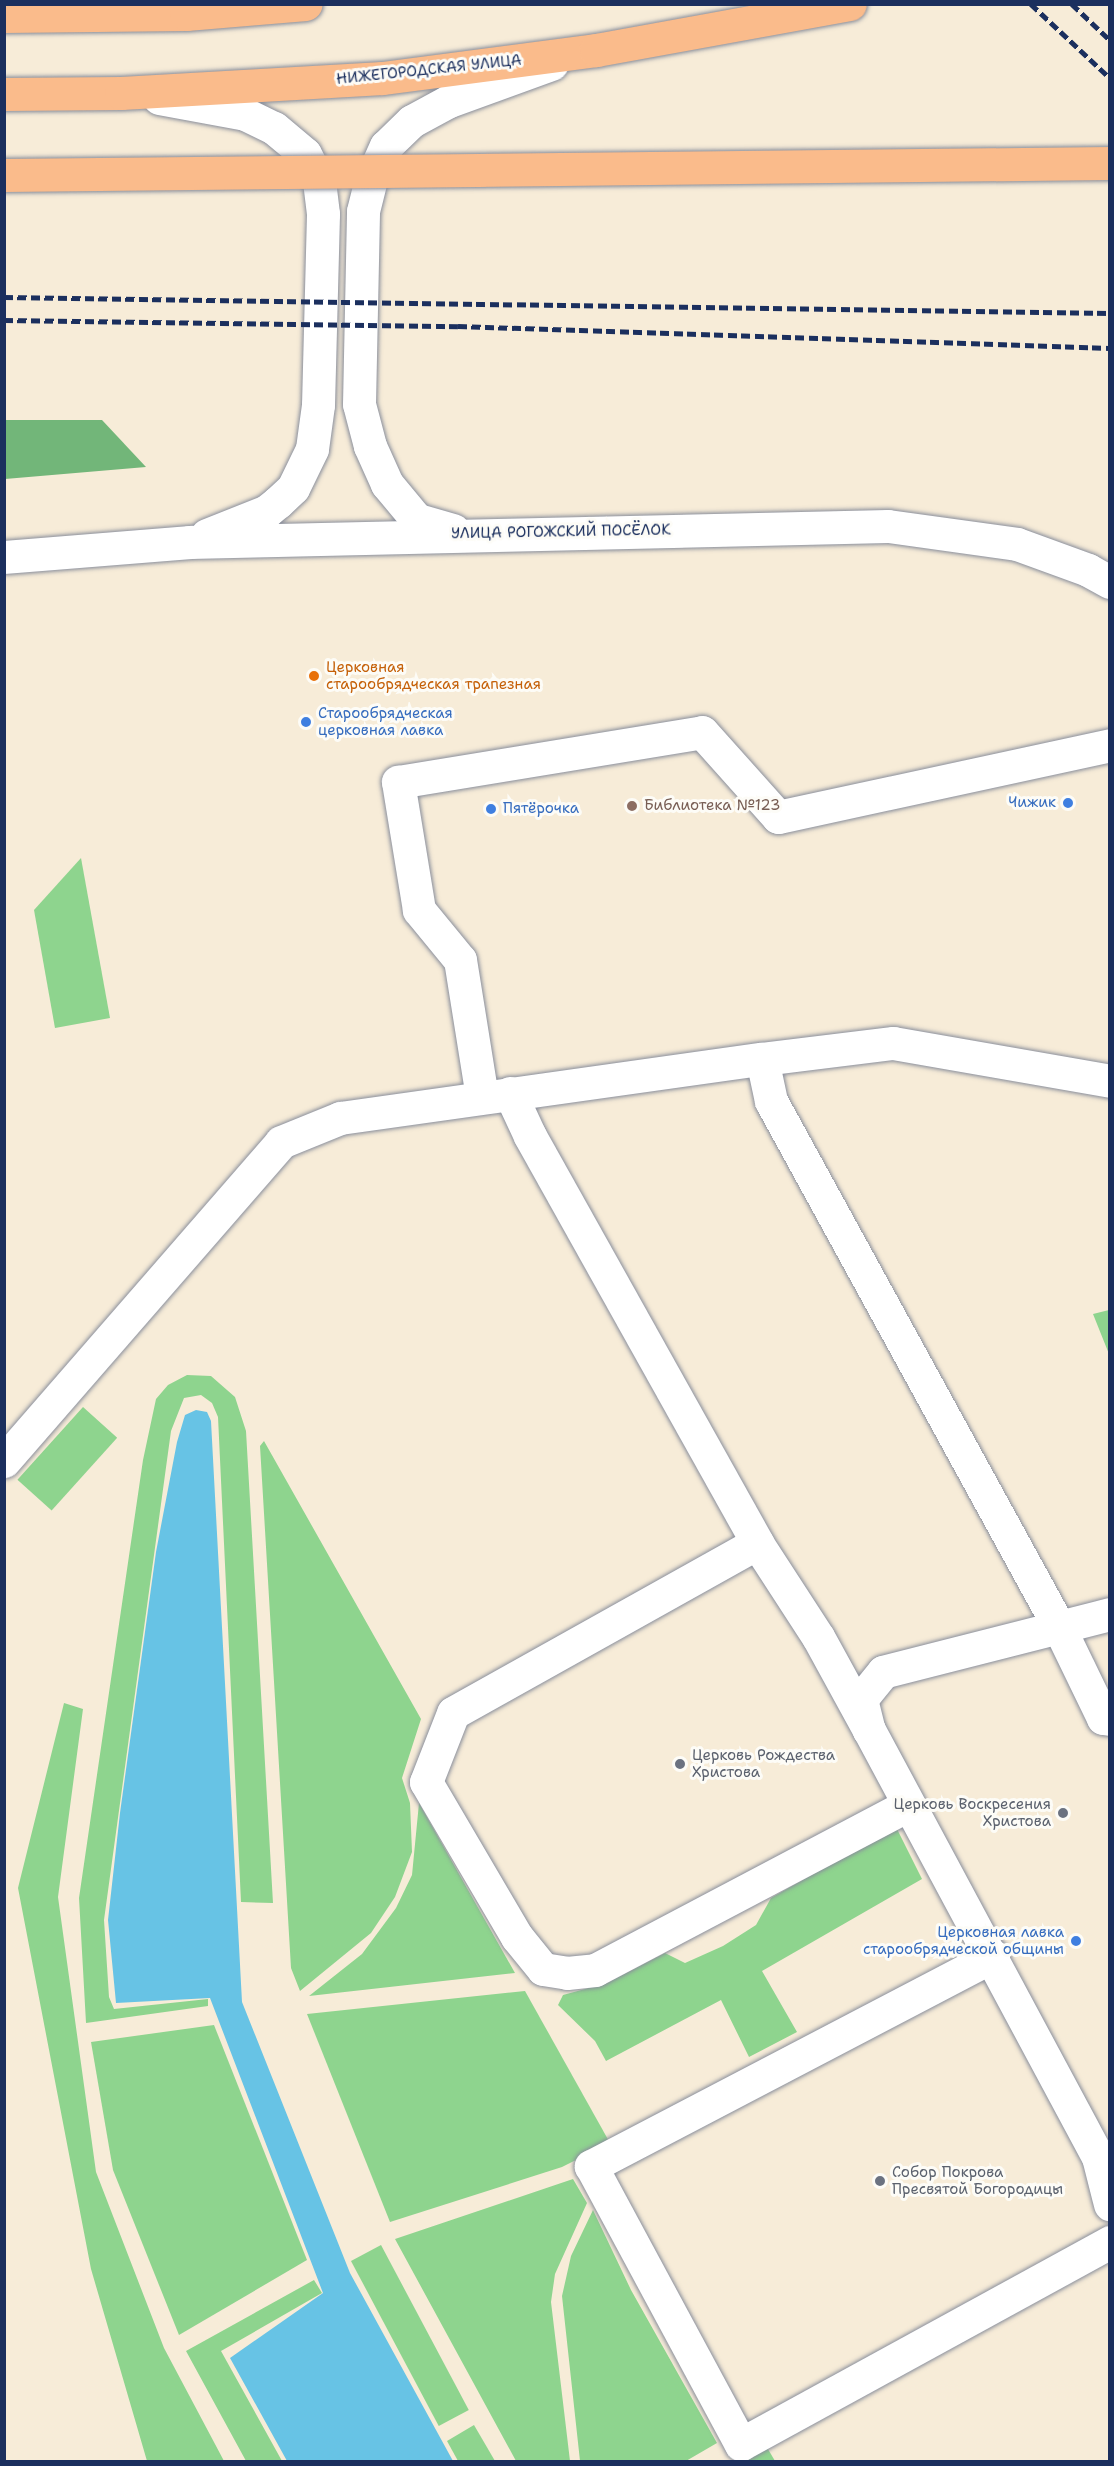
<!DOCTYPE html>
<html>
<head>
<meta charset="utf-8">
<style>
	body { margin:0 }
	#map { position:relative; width:1114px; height:2466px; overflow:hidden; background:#f7ecd8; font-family:"Shantell Sans",sans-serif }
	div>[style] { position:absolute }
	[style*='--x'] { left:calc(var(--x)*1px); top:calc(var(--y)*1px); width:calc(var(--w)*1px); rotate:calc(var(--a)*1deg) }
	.green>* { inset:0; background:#8ed48e; transform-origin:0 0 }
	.forest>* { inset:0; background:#72b679 }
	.water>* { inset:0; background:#67c3e5 }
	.roads { filter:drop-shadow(0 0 2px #898e9b) drop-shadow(0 0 2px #898e9b) }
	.minor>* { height:33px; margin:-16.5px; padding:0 16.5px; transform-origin:16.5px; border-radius:16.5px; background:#fff }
	.major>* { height:33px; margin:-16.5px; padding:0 16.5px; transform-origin:16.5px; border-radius:16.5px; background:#fabb8b }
	.rail>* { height:4.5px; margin-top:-2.25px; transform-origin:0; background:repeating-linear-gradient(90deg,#1b2f5e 0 9px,transparent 0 13.5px) }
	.bridges { filter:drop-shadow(0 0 2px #898e9b) drop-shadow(0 0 2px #898e9b) }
	.major-bridge>* { height:33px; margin:-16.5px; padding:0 16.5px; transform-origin:16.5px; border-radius:16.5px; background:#fabb8b }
	.dots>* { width:16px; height:16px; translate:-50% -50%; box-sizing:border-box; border:3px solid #fdfcf7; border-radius:50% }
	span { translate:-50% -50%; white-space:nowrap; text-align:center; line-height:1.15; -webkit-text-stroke:6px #fdfcf7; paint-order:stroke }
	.street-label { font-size:15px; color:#1b2f5e }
	.food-label { font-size:15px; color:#c56008 }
	.left { translate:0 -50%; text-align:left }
	.shop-label { font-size:15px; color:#366cbe }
	.right { translate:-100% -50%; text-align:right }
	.education-label { font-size:15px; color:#785e54 }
	.worship-label { font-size:15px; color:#5b616d }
	.frame { position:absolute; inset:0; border:6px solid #1b2f5e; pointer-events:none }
</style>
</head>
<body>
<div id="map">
	<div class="green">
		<i style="clip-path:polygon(81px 858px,110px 1018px,55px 1028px,34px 910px)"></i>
		<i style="clip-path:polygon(1109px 1310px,1110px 1310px,1109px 1354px,1093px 1314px)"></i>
		<i style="clip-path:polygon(187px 1375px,211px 1376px,235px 1397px,246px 1431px,273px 1903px,241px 1902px,218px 1417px,212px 1403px,201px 1395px,184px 1398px,171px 1431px,104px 1920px,109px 1997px,114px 2009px,208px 1999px,208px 2006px,86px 2023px,79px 1898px,143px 1460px,156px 1399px,168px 1385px)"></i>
		<i style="left:83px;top:1407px;width:46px;height:98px;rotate:42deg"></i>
		<i style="clip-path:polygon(264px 1441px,421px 1719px,402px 1778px,410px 1803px,412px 1852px,395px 1897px,371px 1933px,300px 1991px,291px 1968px,260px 1446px)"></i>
		<i style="clip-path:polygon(64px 1703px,83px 1709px,58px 1897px,96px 2172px,164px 2348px,224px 2461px,147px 2461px,91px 2269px,18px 1888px)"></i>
		<i style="clip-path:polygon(419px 1803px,515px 1973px,309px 1996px,362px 1954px,396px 1908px,412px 1875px)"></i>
		<i style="clip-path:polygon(896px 1827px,922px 1879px,762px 1971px,797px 2032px,749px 2057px,721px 2000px,606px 2061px,595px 2041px,558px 2005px,563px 1995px,607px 1983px,665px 1953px,685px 1963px,723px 1946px,756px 1925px,771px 1898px)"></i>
		<i style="clip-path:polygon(525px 1991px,610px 2143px,562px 2167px,390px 2222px,307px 2014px)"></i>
		<i style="clip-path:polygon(214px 2025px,307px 2260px,179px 2335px,113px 2170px,91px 2042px)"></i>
		<i style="clip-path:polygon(573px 2179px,587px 2203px,555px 2274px,551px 2302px,570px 2461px,516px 2461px,395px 2239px)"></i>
		<i style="clip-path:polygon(593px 2210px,631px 2290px,717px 2443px,686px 2461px,580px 2461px,562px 2296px,571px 2256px)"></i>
		<i style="left:381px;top:2245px;width:187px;height:34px;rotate:62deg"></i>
		<i style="clip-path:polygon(314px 2280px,322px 2293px,221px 2351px,282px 2461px,246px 2461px,186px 2351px)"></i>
		<i style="clip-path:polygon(474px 2425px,495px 2461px,458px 2461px,447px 2441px)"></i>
		<i style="clip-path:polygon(765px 2444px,775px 2461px,733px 2462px)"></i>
	</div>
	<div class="forest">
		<i style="clip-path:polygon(5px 420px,102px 420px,146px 467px,5px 479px)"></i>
	</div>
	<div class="water">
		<i style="clip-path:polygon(196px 1410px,207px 1412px,211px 1421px,242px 2002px,350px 2273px,453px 2461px,287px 2461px,230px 2358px,323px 2293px,210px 1998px,116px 2003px,108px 1920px,120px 1813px,156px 1552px,177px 1442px,185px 1415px)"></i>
	</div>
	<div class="roads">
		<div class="minor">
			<i style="--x:159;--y:98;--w:87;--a:10.5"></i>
			<i style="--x:245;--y:114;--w:32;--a:26"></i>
			<i style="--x:274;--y:128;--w:40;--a:40"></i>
			<i style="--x:305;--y:154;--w:30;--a:63"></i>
			<i style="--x:319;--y:181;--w:33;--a:83"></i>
			<i style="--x:323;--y:214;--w:191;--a:91.5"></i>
			<i style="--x:318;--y:405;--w:44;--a:97.8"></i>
			<i style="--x:312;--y:449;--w:43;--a:116"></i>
			<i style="--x:293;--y:488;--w:21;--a:137"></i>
			<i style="--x:278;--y:502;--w:14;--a:141"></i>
			<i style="--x:267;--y:511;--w:65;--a:158.2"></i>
			<i style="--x:453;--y:530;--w:37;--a:-164"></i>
			<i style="--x:417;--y:520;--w:47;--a:-129.8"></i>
			<i style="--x:387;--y:484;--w:42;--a:-114.1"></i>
			<i style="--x:370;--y:446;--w:43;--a:-104.7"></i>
			<i style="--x:359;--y:404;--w:193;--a:-88.8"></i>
			<i style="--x:363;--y:211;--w:33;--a:-76"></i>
			<i style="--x:371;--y:179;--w:36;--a:-66"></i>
			<i style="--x:386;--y:146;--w:36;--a:-44"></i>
			<i style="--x:412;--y:121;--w:42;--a:-28.4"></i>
			<i style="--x:449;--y:101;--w:109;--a:-19.9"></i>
			<i style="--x:4;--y:557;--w:186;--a:-4.6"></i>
			<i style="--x:189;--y:542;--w:699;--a:-1.31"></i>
			<i style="--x:888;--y:526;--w:130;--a:7.9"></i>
			<i style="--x:1017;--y:544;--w:76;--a:20.1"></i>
			<i style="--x:1088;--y:570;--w:25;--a:29"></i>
			<i style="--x:762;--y:1059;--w:132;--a:-7"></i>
			<i style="--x:893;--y:1043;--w:220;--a:9.9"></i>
			<i style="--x:510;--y:1093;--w:47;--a:65.1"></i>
			<i style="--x:530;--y:1136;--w:466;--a:60.8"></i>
			<i style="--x:482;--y:1097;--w:139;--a:-99.1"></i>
			<i style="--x:460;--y:960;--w:65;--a:-129.4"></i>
			<i style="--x:419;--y:910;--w:130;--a:-99.3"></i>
			<i style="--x:398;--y:782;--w:308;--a:-9.3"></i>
			<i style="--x:702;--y:732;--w:114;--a:48.2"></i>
			<i style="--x:778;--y:817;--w:340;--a:-12.2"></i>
			<i style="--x:4;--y:1461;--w:422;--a:-49"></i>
			<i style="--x:281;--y:1142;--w:64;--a:-22.1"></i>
			<i style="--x:340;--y:1118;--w:426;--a:-8"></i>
			<i style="--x:762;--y:1059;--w:43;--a:77.9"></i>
			<i style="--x:771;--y:1101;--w:600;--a:61.3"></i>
			<i style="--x:1059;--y:1627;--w:101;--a:64.2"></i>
			<i style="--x:1103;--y:1718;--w:7;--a:8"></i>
			<i style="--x:1110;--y:1614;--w:234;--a:165.7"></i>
			<i style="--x:883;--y:1672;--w:35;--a:129"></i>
			<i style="--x:861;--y:1699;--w:32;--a:76"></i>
			<i style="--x:869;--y:1730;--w:485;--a:61.8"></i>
			<i style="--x:1098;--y:2157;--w:49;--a:75.7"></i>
			<i style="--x:869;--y:1730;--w:106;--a:-118.7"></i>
			<i style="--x:818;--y:1637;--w:112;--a:-123"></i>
			<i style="--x:757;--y:1543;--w:348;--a:150.8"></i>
			<i style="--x:453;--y:1713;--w:74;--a:111.4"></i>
			<i style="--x:426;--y:1782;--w:180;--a:59.6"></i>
			<i style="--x:517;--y:1937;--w:41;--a:50.9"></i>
			<i style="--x:543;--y:1969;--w:24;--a:9"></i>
			<i style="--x:567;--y:1973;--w:28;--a:-6"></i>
			<i style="--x:595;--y:1970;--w:354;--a:-27.8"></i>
			<i style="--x:993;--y:1956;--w:454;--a:152.4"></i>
			<i style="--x:591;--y:2166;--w:316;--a:61.7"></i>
			<i style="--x:741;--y:2444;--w:421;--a:-28.7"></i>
		</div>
		<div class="major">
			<i style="--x:4;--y:16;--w:182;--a:-0.6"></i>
			<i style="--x:186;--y:14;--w:120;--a:-4.8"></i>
			<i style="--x:4;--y:94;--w:117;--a:-0.5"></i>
			<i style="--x:121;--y:93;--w:262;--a:-3.3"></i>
			<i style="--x:383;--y:78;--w:215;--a:-7.5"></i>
			<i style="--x:596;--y:50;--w:258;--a:-10.3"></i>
		</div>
	</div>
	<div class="rail">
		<i style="--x:1031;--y:4;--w:108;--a:43.1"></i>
		<i style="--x:1072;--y:4;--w:52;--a:43.5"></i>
		<i style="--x:4;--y:297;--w:1106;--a:0.83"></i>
		<i style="--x:4;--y:320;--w:454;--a:0.8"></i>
		<i style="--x:458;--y:326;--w:652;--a:1.93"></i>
	</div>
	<div class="bridges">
		<div class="major-bridge">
			<i style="--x:4;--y:175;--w:1106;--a:-0.62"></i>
		</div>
	</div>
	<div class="dots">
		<i style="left:314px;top:676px;background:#e8710a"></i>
		<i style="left:306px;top:722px;background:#3f7fe0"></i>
		<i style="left:1068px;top:803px;background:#3f7fe0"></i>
		<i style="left:632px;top:806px;background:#8d6e63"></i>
		<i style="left:491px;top:809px;background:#3f7fe0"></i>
		<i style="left:680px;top:1764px;background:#6b7280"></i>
		<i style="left:1063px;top:1813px;background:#6b7280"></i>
		<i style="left:1076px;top:1941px;background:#3f7fe0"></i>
		<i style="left:880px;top:2181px;background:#6b7280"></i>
	</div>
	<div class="street-label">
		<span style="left:429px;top:70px;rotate:-6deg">НИЖЕГОРОДСКАЯ УЛИЦА</span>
		<span style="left:561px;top:532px;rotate:-1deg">УЛИЦА РОГОЖСКИЙ ПОСЁЛОК</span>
	</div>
	<div class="food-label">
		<span class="left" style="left:326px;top:676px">Церковная<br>старообрядческая трапезная</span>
	</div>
	<div class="shop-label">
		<span class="left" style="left:318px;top:722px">Старообрядческая<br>церковная лавка</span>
		<span class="right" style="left:1056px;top:803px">Чижик</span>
		<span class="left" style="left:503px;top:809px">Пятёрочка</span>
		<span class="right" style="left:1064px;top:1941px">Церковная лавка<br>старообрядческой общины</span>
	</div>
	<div class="education-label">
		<span class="left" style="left:644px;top:806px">Библиотека №123</span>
	</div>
	<div class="worship-label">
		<span class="left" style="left:692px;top:1764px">Церковь Рождества<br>Христова</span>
		<span class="right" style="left:1051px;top:1813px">Церковь Воскресения<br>Христова</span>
		<span class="left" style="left:892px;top:2181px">Собор Покрова<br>Пресвятой Богородицы</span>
	</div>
	<div class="frame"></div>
</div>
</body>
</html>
